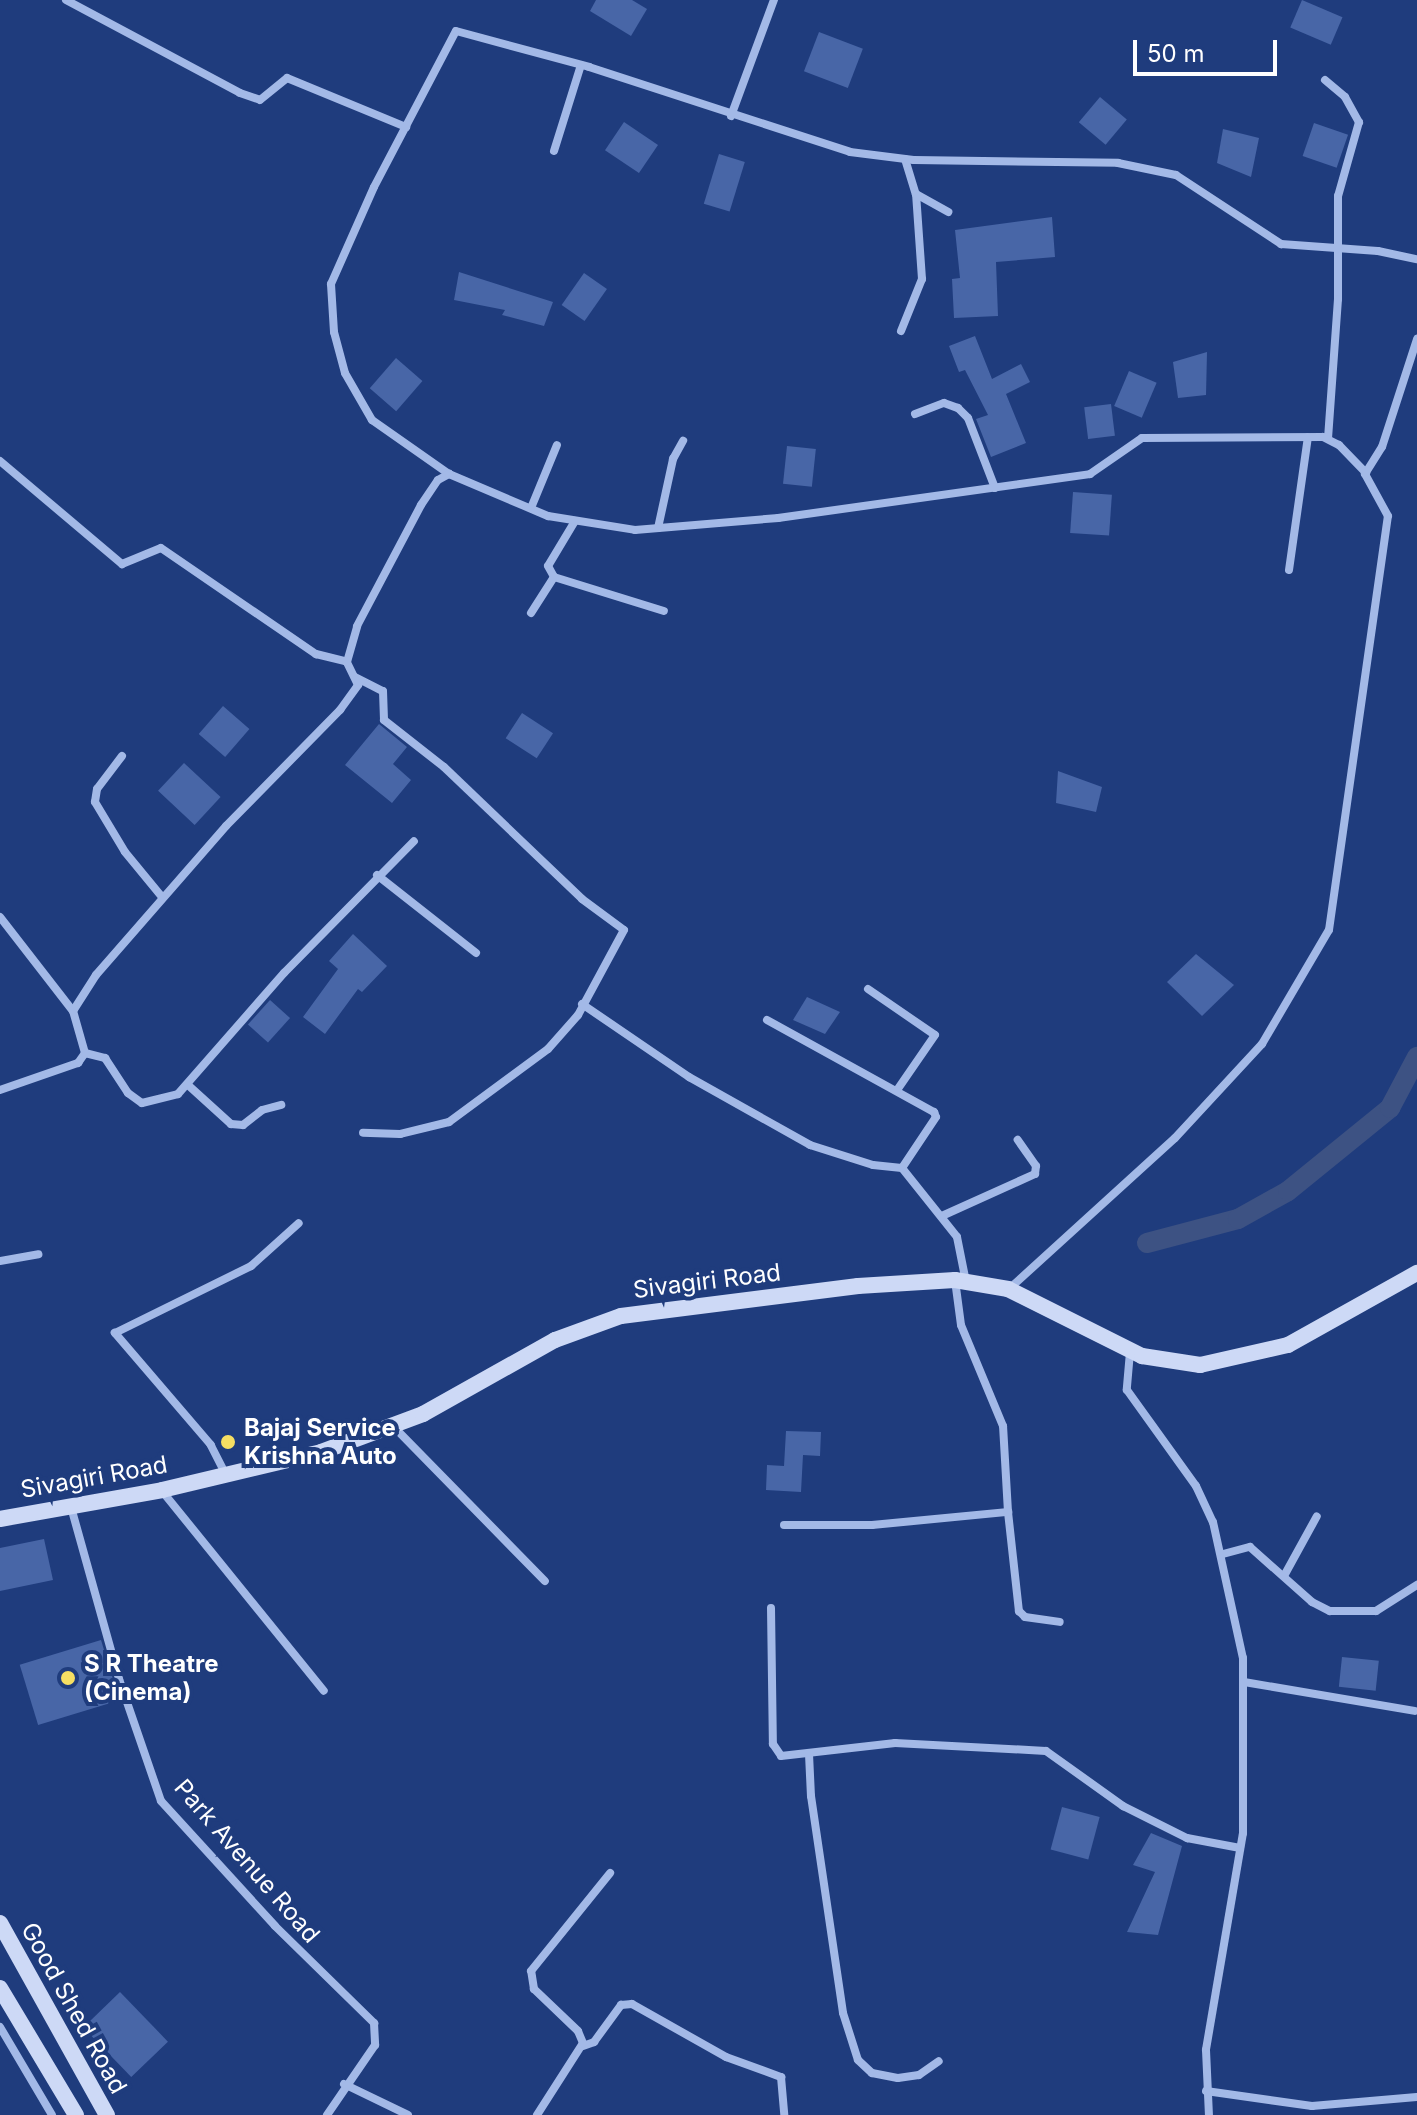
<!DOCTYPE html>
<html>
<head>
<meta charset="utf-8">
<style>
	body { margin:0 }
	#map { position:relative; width:1417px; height:2115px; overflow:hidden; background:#1f3c7d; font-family:Inter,sans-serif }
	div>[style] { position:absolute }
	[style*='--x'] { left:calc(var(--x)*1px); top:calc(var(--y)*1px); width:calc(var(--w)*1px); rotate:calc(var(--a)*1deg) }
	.canal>* { height:20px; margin:-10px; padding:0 10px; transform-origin:10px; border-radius:10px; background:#3d5283 }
	.building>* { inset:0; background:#4866a7; transform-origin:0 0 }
	.minor>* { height:8px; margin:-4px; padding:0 4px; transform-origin:4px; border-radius:4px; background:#a3b9e7 }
	.secondary>* { height:16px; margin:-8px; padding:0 8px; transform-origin:8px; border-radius:8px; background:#cdd9f6 }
	.dots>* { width:22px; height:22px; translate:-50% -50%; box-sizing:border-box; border:4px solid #1f3c7d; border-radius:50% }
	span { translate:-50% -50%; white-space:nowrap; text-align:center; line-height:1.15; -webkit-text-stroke:8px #1f3c7d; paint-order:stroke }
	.street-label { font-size:24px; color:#fff }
	.poi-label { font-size:24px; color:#fff; font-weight:700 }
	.left { translate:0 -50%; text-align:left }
	.scale { position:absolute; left:1133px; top:40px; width:144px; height:36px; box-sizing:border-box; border:4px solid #fff; border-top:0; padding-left:10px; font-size:24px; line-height:28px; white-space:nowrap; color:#fff; -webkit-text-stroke:6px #1f3c7d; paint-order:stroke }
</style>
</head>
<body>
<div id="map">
	<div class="canal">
		<i style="--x:1147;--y:1243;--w:94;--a:-14.8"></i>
		<i style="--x:1238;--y:1219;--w:57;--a:-29.2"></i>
		<i style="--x:1288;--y:1191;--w:132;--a:-39.1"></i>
		<i style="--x:1390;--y:1108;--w:58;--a:-62.1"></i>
	</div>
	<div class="building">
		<i style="clip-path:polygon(596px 0,632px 0,647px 9px,631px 36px,590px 11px)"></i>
		<i style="left:1302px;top:0;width:44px;height:30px;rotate:23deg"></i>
		<i style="left:819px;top:32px;width:47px;height:42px;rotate:21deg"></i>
		<i style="left:1100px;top:97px;width:35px;height:33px;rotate:40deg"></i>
		<i style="left:624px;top:122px;width:41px;height:34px;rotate:34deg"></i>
		<i style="left:1314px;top:123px;width:36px;height:35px;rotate:19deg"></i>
		<i style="clip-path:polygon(1223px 129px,1259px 138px,1251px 177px,1217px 163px)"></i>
		<i style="left:719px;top:154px;width:27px;height:52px;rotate:17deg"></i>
		<i style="clip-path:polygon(1052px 217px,1055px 257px,996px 262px,998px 316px,954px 318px,952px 279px,960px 278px,955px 230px)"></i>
		<i style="clip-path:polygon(459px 272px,553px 302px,544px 326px,502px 315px,505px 310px,454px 300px)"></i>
		<i style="left:584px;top:273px;width:28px;height:39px;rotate:35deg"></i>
		<i style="clip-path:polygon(975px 336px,992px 379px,1021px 364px,1030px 382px,1006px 394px,1026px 443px,991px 457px,976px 419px,988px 415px,965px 370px,959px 372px,949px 346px)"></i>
		<i style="clip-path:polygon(1207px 352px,1206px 395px,1178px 398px,1173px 362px)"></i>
		<i style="left:396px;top:358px;width:35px;height:40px;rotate:41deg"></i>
		<i style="left:1129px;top:371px;width:30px;height:38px;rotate:23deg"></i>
		<i style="left:1111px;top:404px;width:32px;height:27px;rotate:83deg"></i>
		<i style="left:787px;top:446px;width:29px;height:38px;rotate:6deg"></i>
		<i style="left:1073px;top:492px;width:39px;height:41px;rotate:4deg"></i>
		<i style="left:223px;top:706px;width:35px;height:37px;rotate:41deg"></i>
		<i style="left:522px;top:713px;width:37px;height:30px;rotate:33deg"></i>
		<i style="clip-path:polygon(379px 724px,407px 747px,393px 764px,411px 780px,392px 803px,345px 765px)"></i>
		<i style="left:184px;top:763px;width:50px;height:38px;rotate:43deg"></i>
		<i style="clip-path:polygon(1058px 771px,1102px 787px,1096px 812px,1056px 803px)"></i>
		<i style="clip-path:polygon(353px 934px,387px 966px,362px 992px,358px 989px,325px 1034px,303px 1017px,338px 969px,329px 961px)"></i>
		<i style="clip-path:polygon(1196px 954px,1234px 985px,1202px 1016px,1167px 982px)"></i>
		<i style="clip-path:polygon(807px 997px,840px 1012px,825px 1034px,793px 1020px)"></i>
		<i style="left:270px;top:1000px;width:27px;height:33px;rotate:42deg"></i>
		<i style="clip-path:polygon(786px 1431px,821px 1432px,820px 1456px,803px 1455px,801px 1492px,766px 1490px,767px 1465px,784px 1466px)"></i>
		<i style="clip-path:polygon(44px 1539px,53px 1580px,0 1591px,0 1548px)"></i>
		<i style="left:101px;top:1640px;width:63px;height:85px;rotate:73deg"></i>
		<i style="left:1342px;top:1657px;width:37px;height:30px;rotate:6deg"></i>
		<i style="left:1062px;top:1807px;width:39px;height:44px;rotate:15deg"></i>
		<i style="clip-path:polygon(1151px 1833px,1182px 1846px,1158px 1935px,1127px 1932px,1155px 1872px,1133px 1865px)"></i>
		<i style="left:120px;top:1992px;width:69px;height:51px;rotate:46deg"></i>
	</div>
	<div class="minor">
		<i style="--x:66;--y:0;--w:197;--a:28.1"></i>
		<i style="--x:240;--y:93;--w:21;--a:19"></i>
		<i style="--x:260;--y:100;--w:35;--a:-39"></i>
		<i style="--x:287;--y:78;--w:129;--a:22.4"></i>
		<i style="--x:1325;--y:80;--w:26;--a:40"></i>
		<i style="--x:1345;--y:97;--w:29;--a:61"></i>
		<i style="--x:1359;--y:122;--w:77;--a:105.8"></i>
		<i style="--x:1338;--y:196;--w:103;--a:90"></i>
		<i style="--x:1338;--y:299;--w:140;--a:94.1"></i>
		<i style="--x:731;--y:116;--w:124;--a:-69.7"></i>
		<i style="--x:554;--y:151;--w:90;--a:-72.6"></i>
		<i style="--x:905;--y:159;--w:37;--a:73"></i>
		<i style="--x:916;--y:194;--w:37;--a:29"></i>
		<i style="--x:901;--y:331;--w:56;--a:-68"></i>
		<i style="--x:922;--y:279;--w:85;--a:-94"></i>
		<i style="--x:915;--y:414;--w:31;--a:-21"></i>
		<i style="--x:944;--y:403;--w:15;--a:20"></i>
		<i style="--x:958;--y:408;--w:14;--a:45"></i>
		<i style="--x:968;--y:418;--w:75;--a:68.9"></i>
		<i style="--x:0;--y:461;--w:160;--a:40.2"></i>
		<i style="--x:122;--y:564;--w:42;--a:-22.3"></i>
		<i style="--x:161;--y:548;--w:188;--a:34.4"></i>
		<i style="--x:316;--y:654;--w:32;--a:14"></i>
		<i style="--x:449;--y:474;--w:94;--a:-145"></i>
		<i style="--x:372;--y:420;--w:54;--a:-119.9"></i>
		<i style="--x:345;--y:373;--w:42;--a:-105"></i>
		<i style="--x:334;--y:332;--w:48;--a:-93.6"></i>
		<i style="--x:331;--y:284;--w:106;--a:-66.1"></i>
		<i style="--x:374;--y:187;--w:176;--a:-62.3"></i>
		<i style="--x:456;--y:31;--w:138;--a:15.1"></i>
		<i style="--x:589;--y:67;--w:274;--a:18"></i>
		<i style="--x:850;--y:152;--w:64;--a:7.1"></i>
		<i style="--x:914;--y:160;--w:204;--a:0.8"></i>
		<i style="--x:1118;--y:163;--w:59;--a:11.7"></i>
		<i style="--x:1176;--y:175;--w:126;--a:33.3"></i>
		<i style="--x:1281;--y:244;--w:97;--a:4.1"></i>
		<i style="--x:1378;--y:251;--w:40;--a:12"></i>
		<i style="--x:531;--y:508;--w:68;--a:-67.6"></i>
		<i style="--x:575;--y:521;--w:52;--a:121"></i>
		<i style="--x:548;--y:566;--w:13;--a:61"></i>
		<i style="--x:554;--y:577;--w:115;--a:17.2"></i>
		<i style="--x:658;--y:528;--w:71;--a:-77.7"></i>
		<i style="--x:673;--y:459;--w:21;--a:-61"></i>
		<i style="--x:1289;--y:570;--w:134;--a:-81.9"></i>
		<i style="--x:531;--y:613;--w:43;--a:-57.4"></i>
		<i style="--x:355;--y:677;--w:31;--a:27"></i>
		<i style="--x:383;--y:691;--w:29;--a:88"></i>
		<i style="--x:384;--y:720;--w:76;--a:38.1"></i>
		<i style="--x:444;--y:767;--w:191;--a:43.7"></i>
		<i style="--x:582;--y:899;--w:52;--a:36.4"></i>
		<i style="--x:624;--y:930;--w:97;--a:118.4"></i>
		<i style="--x:578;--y:1015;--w:45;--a:131.4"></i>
		<i style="--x:548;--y:1049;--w:123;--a:143.6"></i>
		<i style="--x:449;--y:1122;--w:50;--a:166.2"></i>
		<i style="--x:400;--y:1134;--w:37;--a:-178"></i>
		<i style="--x:122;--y:756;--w:41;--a:127.1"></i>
		<i style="--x:97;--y:789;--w:13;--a:99"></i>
		<i style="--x:95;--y:802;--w:58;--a:59"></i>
		<i style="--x:125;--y:852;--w:58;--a:50.6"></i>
		<i style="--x:377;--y:875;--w:126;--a:38.2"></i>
		<i style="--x:0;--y:917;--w:119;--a:52.2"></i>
		<i style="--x:868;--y:989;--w:81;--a:34.5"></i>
		<i style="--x:935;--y:1035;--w:67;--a:124.6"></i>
		<i style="--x:582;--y:1004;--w:130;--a:34.3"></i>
		<i style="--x:689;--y:1077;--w:139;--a:29.3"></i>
		<i style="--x:810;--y:1145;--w:66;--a:17.6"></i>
		<i style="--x:873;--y:1165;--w:29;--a:6"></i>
		<i style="--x:902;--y:1168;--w:88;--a:51.4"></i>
		<i style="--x:957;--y:1237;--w:46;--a:78.7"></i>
		<i style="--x:767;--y:1020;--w:191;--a:28.9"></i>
		<i style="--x:934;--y:1112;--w:5;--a:68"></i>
		<i style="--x:936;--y:1117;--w:61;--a:123.7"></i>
		<i style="--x:85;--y:1053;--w:21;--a:14"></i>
		<i style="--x:105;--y:1058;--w:42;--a:56.7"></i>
		<i style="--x:128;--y:1093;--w:17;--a:36"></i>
		<i style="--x:142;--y:1103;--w:37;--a:-14"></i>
		<i style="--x:178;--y:1094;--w:161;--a:-48.8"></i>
		<i style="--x:284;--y:973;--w:185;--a:-45.4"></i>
		<i style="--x:188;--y:1085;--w:58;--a:42.2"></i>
		<i style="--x:231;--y:1124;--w:12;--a:5"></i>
		<i style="--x:243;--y:1125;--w:24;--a:-38"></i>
		<i style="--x:262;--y:1110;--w:20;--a:-15"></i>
		<i style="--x:0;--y:1090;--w:83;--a:-19.1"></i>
		<i style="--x:78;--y:1063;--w:12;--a:-55"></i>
		<i style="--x:85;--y:1053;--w:44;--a:-105.9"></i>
		<i style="--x:73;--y:1011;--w:43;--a:-57.4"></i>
		<i style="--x:96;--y:975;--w:198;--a:-48.9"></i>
		<i style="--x:226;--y:826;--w:163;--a:-45.5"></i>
		<i style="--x:340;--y:710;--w:31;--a:-54"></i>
		<i style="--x:358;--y:685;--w:25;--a:-116"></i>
		<i style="--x:347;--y:662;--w:37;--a:-74"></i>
		<i style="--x:357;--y:626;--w:137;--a:-62.1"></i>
		<i style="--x:421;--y:505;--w:30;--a:-56"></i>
		<i style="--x:438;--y:480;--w:13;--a:-29"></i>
		<i style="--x:449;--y:474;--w:108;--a:23"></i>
		<i style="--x:548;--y:516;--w:88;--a:9.1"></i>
		<i style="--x:635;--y:530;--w:144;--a:-4.8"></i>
		<i style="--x:778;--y:518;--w:315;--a:-8"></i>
		<i style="--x:1090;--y:474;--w:63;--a:-34.7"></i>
		<i style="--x:1142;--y:438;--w:181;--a:-0.3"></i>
		<i style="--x:1323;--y:437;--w:18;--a:27"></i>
		<i style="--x:1339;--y:445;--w:39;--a:46"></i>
		<i style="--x:944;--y:1215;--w:100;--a:-24.3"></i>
		<i style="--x:1035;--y:1174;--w:8;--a:-83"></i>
		<i style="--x:1036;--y:1166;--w:32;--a:-125"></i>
		<i style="--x:0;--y:1261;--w:39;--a:-10"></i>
		<i style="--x:1009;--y:1289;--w:224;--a:-42.3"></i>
		<i style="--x:1175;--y:1138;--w:128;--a:-47.2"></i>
		<i style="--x:1262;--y:1044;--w:132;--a:-59.6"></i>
		<i style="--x:1329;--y:930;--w:418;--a:-81.9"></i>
		<i style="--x:1388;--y:516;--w:48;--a:-118.7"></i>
		<i style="--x:1365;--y:474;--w:32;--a:-58"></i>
		<i style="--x:1382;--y:447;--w:114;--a:-72"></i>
		<i style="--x:1130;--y:1352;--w:38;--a:95"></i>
		<i style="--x:1127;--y:1390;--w:118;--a:54.3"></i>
		<i style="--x:1196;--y:1486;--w:40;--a:65"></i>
		<i style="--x:1213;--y:1522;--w:139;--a:77.6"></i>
		<i style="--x:1243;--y:1658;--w:175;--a:90"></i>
		<i style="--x:1243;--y:1833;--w:220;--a:99.7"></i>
		<i style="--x:1206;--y:2050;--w:65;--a:87.4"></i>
		<i style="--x:393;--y:1426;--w:217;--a:45.6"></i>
		<i style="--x:226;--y:1475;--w:34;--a:-117"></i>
		<i style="--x:211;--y:1445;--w:148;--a:-130.6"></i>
		<i style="--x:115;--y:1333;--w:152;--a:-26.2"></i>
		<i style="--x:251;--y:1266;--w:64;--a:-41.9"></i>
		<i style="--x:162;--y:1491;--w:257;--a:51"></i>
		<i style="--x:71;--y:1507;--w:179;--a:74.4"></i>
		<i style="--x:119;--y:1679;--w:129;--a:71"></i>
		<i style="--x:161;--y:1801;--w:169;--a:47.6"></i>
		<i style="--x:275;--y:1926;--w:139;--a:44.4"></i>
		<i style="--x:374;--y:2023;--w:22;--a:87"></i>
		<i style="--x:375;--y:2045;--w:85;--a:124.4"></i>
		<i style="--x:1008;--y:1512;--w:100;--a:83.7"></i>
		<i style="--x:1019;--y:1611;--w:8;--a:45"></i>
		<i style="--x:1025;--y:1617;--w:35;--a:8"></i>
		<i style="--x:784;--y:1525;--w:88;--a:0"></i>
		<i style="--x:872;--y:1525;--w:137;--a:-5.5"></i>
		<i style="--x:1008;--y:1512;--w:86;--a:-93.3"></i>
		<i style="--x:1003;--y:1426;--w:109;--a:-112.6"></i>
		<i style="--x:961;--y:1325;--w:45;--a:-97.6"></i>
		<i style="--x:1223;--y:1554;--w:28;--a:-15"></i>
		<i style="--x:1250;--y:1547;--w:83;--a:41.6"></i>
		<i style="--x:1312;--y:1602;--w:20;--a:27"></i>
		<i style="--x:1330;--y:1611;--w:46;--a:0"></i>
		<i style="--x:1376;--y:1611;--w:49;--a:-32.4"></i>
		<i style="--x:1284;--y:1576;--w:68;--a:-61.2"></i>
		<i style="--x:771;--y:1608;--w:136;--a:89.2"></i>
		<i style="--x:773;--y:1744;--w:14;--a:56"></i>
		<i style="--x:781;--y:1756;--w:115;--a:-6.5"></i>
		<i style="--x:895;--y:1743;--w:151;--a:3"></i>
		<i style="--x:1046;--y:1751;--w:95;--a:35.5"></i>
		<i style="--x:1123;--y:1806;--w:72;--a:26.6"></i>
		<i style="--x:1187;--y:1838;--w:54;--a:10.7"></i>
		<i style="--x:1244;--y:1682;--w:173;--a:9.6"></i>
		<i style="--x:809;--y:1754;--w:42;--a:87.3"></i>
		<i style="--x:811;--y:1796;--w:219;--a:81.6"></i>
		<i style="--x:843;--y:2013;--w:49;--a:72.3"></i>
		<i style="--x:858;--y:2060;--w:19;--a:43"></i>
		<i style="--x:872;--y:2073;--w:26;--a:11"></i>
		<i style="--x:898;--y:2078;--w:21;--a:-8"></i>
		<i style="--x:919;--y:2075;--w:24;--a:-35"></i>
		<i style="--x:0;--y:2027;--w:102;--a:59.4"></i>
		<i style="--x:583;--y:2046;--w:12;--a:-20"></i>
		<i style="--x:594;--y:2042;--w:46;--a:-53.9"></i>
		<i style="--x:621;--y:2005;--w:11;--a:-5"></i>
		<i style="--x:632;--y:2004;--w:108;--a:29.4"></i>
		<i style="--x:726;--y:2057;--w:59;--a:20"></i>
		<i style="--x:781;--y:2077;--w:38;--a:85"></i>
		<i style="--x:344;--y:2084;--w:71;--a:25.8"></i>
		<i style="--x:1206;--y:2091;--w:107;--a:8.1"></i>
		<i style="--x:1312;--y:2106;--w:105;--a:-4.9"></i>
		<i style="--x:537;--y:2115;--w:85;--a:-57.4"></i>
		<i style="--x:583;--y:2043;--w:13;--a:-113"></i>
		<i style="--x:578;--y:2031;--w:61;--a:-136.3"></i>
		<i style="--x:534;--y:1989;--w:18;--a:-99"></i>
		<i style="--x:531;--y:1971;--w:126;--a:-51.1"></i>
	</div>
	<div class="secondary">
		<i style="--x:0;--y:1519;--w:165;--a:-10.1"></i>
		<i style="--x:162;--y:1490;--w:163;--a:-13.4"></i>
		<i style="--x:321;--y:1452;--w:109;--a:-20.4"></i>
		<i style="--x:423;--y:1414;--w:151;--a:-29.3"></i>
		<i style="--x:555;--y:1340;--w:70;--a:-20"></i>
		<i style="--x:621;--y:1316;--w:239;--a:-7.2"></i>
		<i style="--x:858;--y:1286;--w:97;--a:-3.5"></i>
		<i style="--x:955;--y:1280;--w:54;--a:9.6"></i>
		<i style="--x:1008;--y:1289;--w:150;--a:26.6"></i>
		<i style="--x:1142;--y:1356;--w:59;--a:8.8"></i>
		<i style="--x:1200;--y:1365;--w:90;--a:-12.8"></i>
		<i style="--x:1288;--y:1345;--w:148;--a:-29.2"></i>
		<i style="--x:0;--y:1923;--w:220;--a:60.9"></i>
		<i style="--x:0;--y:1988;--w:148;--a:59.1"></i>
	</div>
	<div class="dots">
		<i style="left:228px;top:1442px;background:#f5de63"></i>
		<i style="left:68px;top:1678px;background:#f5de63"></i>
	</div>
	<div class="street-label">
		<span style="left:707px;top:1281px;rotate:-7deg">Sivagiri Road</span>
		<span style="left:94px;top:1477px;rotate:-10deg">Sivagiri Road</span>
		<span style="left:247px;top:1861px;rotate:49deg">Park Avenue Road</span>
		<span style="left:74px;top:2008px;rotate:61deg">Good Shed Road</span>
	</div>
	<div class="poi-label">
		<span class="left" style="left:244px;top:1442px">Bajaj Service<br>Krishna Auto</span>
		<span class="left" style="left:84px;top:1678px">S R Theatre<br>(Cinema)</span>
	</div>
	<div class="scale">50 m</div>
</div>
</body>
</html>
